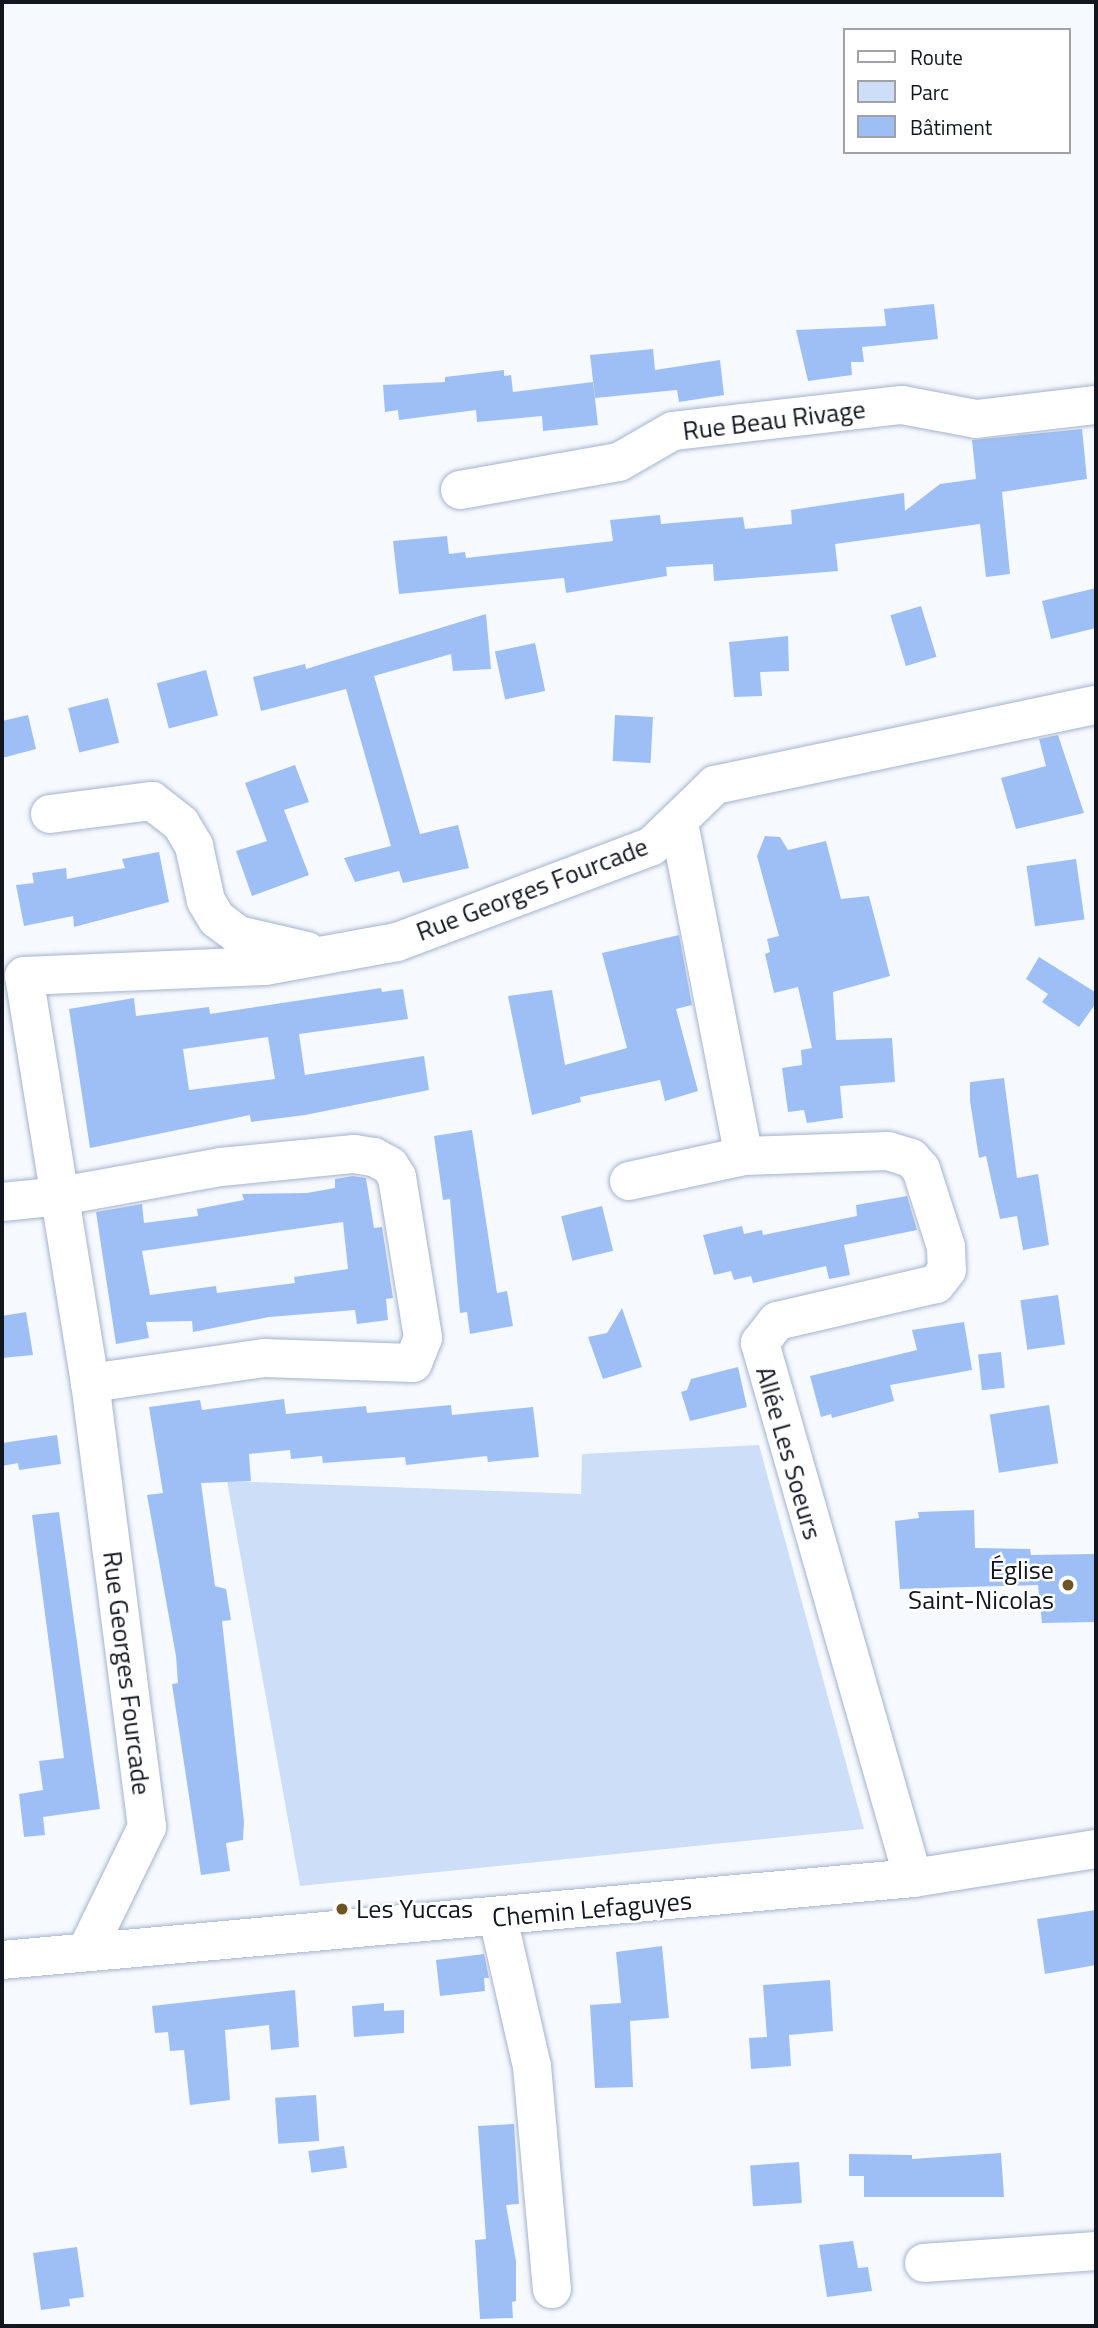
<!DOCTYPE html>
<html>
<head>
<meta charset="utf-8">
<style>
	body { margin:0 }
	#map { position:relative; width:1098px; height:2328px; overflow:hidden; background:#f6f9fe; font-family:"Titillium Web",sans-serif }
	div>[style] { position:absolute }
	[style*='--x'] { left:calc(var(--x)*1px); top:calc(var(--y)*1px); width:calc(var(--w)*1px); rotate:calc(var(--a)*1deg) }
	.green>* { inset:0; background:#cddef9 }
	.building>* { inset:0; background:#9ebff5; transform-origin:0 0 }
	.roads { filter:drop-shadow(0 0 2px #a4b3cc) drop-shadow(0 0 2px #a4b3cc) }
	.minor>* { height:38px; margin:-19px; padding:0 19px; transform-origin:19px; border-radius:19px; background:#fff }
	.major>* { height:38px; margin:-19px; padding:0 19px; transform-origin:19px; border-radius:19px; background:#fff }
	.dots>* { width:19px; height:19px; translate:-50% -50%; box-sizing:border-box; border:4px solid #fff; border-radius:50% }
	span { translate:-50% -50%; white-space:nowrap; text-align:center; line-height:1.15; -webkit-text-stroke:5px #fff; paint-order:stroke }
	.street-label { font-size:26px; color:#11161f }
	.poi-label { font-size:26px; color:#11161f }
	.right { translate:-100% -50%; text-align:right }
	.left { translate:0 -50%; text-align:left }
	.frame { position:absolute; inset:0; border:4px solid #11161f; pointer-events:none }
	.legend { position:absolute; left:843px; top:28px; width:228px; height:126px; box-sizing:border-box; background:#fff; border:2px solid #a0a2a5; margin:0; padding:9px 12px; list-style:none; font-size:21px; color:#11161f }
	.legend li { display:flex; align-items:center; gap:14px; height:35px }
	.legend b { width:35px; border:2px solid #a0a2a5 }
</style>
</head>
<body>
<div id="map">
	<div class="green">
		<i style="clip-path:polygon(759px 1445px,864px 1829px,300px 1886px,227px 1481px,581px 1494px,582px 1454px)"></i>
	</div>
	<div class="building">
		<i style="clip-path:polygon(934px 304px,938px 339px,862px 347px,864px 362px,851px 362px,852px 375px,808px 381px,796px 330px,886px 326px,884px 309px)"></i>
		<i style="clip-path:polygon(653px 349px,655px 370px,720px 360px,724px 395px,679px 402px,677px 390px,595px 398px,590px 355px)"></i>
		<i style="clip-path:polygon(504px 370px,504px 376px,511px 375px,513px 392px,593px 382px,598px 425px,543px 431px,542px 416px,477px 422px,476px 410px,399px 420px,398px 410px,385px 412px,383px 385px,445px 382px,445px 377px)"></i>
		<i style="clip-path:polygon(1082px 429px,1087px 479px,1002px 492px,1010px 574px,986px 577px,980px 524px,835px 544px,838px 571px,714px 581px,713px 564px,666px 567px,667px 576px,566px 593px,564px 578px,399px 594px,393px 541px,447px 536px,449px 554px,465px 552px,466px 558px,613px 541px,610px 520px,660px 515px,661px 524px,743px 517px,745px 529px,792px 524px,791px 510px,904px 493px,905px 511px,940px 484px,976px 479px,972px 440px)"></i>
		<i style="clip-path:polygon(1096px 588px,1096px 628px,1051px 639px,1042px 601px)"></i>
		<i style="left:921px;top:606px;width:53px;height:32px;rotate:73deg"></i>
		<i style="clip-path:polygon(486px 614px,491px 669px,453px 671px,451px 654px,374px 676px,420px 834px,458px 825px,469px 868px,403px 883px,399px 871px,355px 882px,344px 858px,391px 846px,346px 689px,261px 711px,253px 677px,305px 664px,306px 669px)"></i>
		<i style="clip-path:polygon(788px 636px,789px 671px,760px 672px,762px 696px,734px 697px,729px 642px)"></i>
		<i style="left:535px;top:643px;width:49px;height:41px;rotate:78deg"></i>
		<i style="left:206px;top:670px;width:47px;height:51px;rotate:75deg"></i>
		<i style="left:108px;top:698px;width:46px;height:41px;rotate:76deg"></i>
		<i style="clip-path:polygon(28px 715px,36px 749px,2px 758px,2px 721px)"></i>
		<i style="left:615px;top:715px;width:38px;height:46px;rotate:3deg"></i>
		<i style="clip-path:polygon(1058px 735px,1084px 813px,1016px 829px,1001px 778px,1046px 766px,1039px 739px)"></i>
		<i style="clip-path:polygon(295px 765px,309px 802px,284px 810px,309px 875px,252px 896px,236px 851px,267px 841px,245px 783px)"></i>
		<i style="clip-path:polygon(765px 836px,780px 837px,788px 850px,826px 841px,841px 899px,869px 896px,890px 976px,833px 992px,836px 1040px,892px 1038px,895px 1082px,840px 1086px,843px 1118px,807px 1123px,804px 1110px,788px 1112px,782px 1068px,802px 1065px,801px 1050px,812px 1048px,798px 987px,774px 993px,765px 954px,770px 952px,767px 939px,779px 936px,757px 856px)"></i>
		<i style="clip-path:polygon(159px 852px,169px 902px,74px 927px,73px 916px,24px 926px,16px 885px,34px 883px,32px 873px,66px 868px,67px 879px,125px 868px,122px 859px)"></i>
		<i style="left:1076px;top:859px;width:61px;height:50px;rotate:82deg"></i>
		<i style="clip-path:polygon(679px 935px,692px 1005px,676px 1009px,698px 1091px,665px 1101px,660px 1080px,580px 1097px,581px 1102px,532px 1115px,508px 996px,552px 990px,565px 1065px,627px 1048px,602px 953px)"></i>
		<i style="clip-path:polygon(1039px 957px,1095px 992px,1096px 1003px,1079px 1027px,1042px 1002px,1048px 994px,1026px 979px)"></i>
		<i style="clip-path:polygon(evenodd,381px 988px,382px 992px,403px 989px,408px 1019px,299px 1034px,305px 1075px,424px 1056px,429px 1090px,305px 1115px,251px 1122px,250px 1115px,90px 1148px,69px 1009px,134px 998px,136px 1016px,209px 1007px,210px 1014px,381px 988px,268px 1037px,275px 1079px,189px 1090px,183px 1049px,268px 1037px)"></i>
		<i style="clip-path:polygon(1004px 1078px,1017px 1178px,1038px 1174px,1049px 1245px,1023px 1250px,1017px 1216px,1000px 1219px,986px 1156px,979px 1158px,970px 1101px,970px 1082px)"></i>
		<i style="clip-path:polygon(472px 1130px,497px 1293px,507px 1291px,513px 1326px,470px 1334px,467px 1312px,460px 1313px,450px 1199px,443px 1200px,434px 1136px)"></i>
		<i style="clip-path:polygon(evenodd,353px 1176px,366px 1178px,374px 1228px,382px 1227px,393px 1298px,386px 1299px,388px 1320px,357px 1324px,355px 1310px,269px 1317px,193px 1332px,192px 1321px,146px 1322px,149px 1338px,116px 1344px,96px 1212px,142px 1204px,144px 1223px,198px 1216px,197px 1209px,244px 1200px,242px 1194px,307px 1193px,335px 1188px,335px 1179px,353px 1176px,343px 1222px,348px 1269px,294px 1277px,295px 1283px,217px 1293px,216px 1286px,150px 1295px,142px 1251px,343px 1222px)"></i>
		<i style="clip-path:polygon(907px 1196px,917px 1230px,844px 1245px,850px 1275px,829px 1279px,826px 1266px,753px 1283px,751px 1276px,734px 1280px,731px 1271px,714px 1275px,703px 1235px,742px 1226px,744px 1234px,762px 1230px,763px 1235px,857px 1216px,856px 1205px)"></i>
		<i style="left:602px;top:1206px;width:46px;height:42px;rotate:76deg"></i>
		<i style="left:1058px;top:1295px;width:50px;height:38px;rotate:82deg"></i>
		<i style="clip-path:polygon(622px 1308px,642px 1367px,603px 1379px,588px 1337px,607px 1333px)"></i>
		<i style="clip-path:polygon(26px 1312px,33px 1355px,2px 1358px,2px 1316px)"></i>
		<i style="clip-path:polygon(964px 1322px,972px 1370px,890px 1385px,894px 1401px,832px 1418px,831px 1414px,821px 1417px,810px 1376px,917px 1350px,912px 1330px)"></i>
		<i style="left:1001px;top:1352px;width:36px;height:23px;rotate:84deg"></i>
		<i style="clip-path:polygon(738px 1367px,747px 1407px,690px 1421px,681px 1392px,687px 1390px,691px 1379px)"></i>
		<i style="clip-path:polygon(284px 1399px,286px 1414px,366px 1406px,367px 1413px,451px 1405px,452px 1415px,533px 1407px,539px 1457px,488px 1462px,487px 1456px,406px 1465px,405px 1457px,323px 1463px,322px 1456px,291px 1459px,290px 1450px,249px 1454px,251px 1481px,201px 1483px,215px 1586px,226px 1589px,231px 1620px,222px 1621px,244px 1822px,243px 1840px,226px 1843px,230px 1871px,201px 1875px,172px 1684px,178px 1683px,176px 1656px,147px 1495px,163px 1493px,149px 1407px,200px 1400px,202px 1410px)"></i>
		<i style="left:1049px;top:1405px;width:59px;height:60px;rotate:81deg"></i>
		<i style="clip-path:polygon(57px 1435px,61px 1464px,19px 1470px,18px 1463px,2px 1466px,2px 1443px)"></i>
		<i style="clip-path:polygon(974px 1510px,975px 1548px,1030px 1549px,1031px 1555px,1096px 1554px,1096px 1622px,1042px 1623px,1038px 1585px,900px 1589px,895px 1521px,919px 1518px,918px 1512px)"></i>
		<i style="clip-path:polygon(59px 1512px,100px 1809px,43px 1817px,45px 1835px,24px 1837px,19px 1794px,43px 1790px,39px 1761px,64px 1758px,32px 1515px)"></i>
		<i style="clip-path:polygon(1096px 1910px,1096px 1965px,1045px 1974px,1037px 1919px)"></i>
		<i style="clip-path:polygon(662px 1946px,669px 2018px,630px 2021px,633px 2087px,595px 2088px,590px 2005px,621px 2003px,616px 1952px)"></i>
		<i style="clip-path:polygon(484px 1954px,489px 1978px,484px 1978px,485px 1991px,440px 1996px,436px 1960px)"></i>
		<i style="clip-path:polygon(830px 1980px,833px 2031px,789px 2035px,791px 2066px,751px 2069px,749px 2038px,767px 2037px,763px 1985px)"></i>
		<i style="clip-path:polygon(295px 1990px,299px 2047px,271px 2050px,269px 2025px,225px 2030px,230px 2100px,190px 2105px,184px 2050px,170px 2051px,168px 2032px,155px 2033px,152px 2006px)"></i>
		<i style="clip-path:polygon(384px 2003px,384px 2011px,404px 2010px,404px 2033px,354px 2037px,352px 2006px)"></i>
		<i style="left:316px;top:2095px;width:46px;height:41px;rotate:86deg"></i>
		<i style="clip-path:polygon(514px 2124px,519px 2204px,506px 2205px,516px 2261px,516px 2301px,512px 2302px,513px 2318px,480px 2319px,475px 2240px,486px 2239px,478px 2126px)"></i>
		<i style="left:344px;top:2146px;width:22px;height:36px;rotate:82deg"></i>
		<i style="clip-path:polygon(1001px 2153px,1004px 2197px,864px 2197px,864px 2176px,849px 2176px,849px 2154px,912px 2155px,912px 2159px)"></i>
		<i style="left:799px;top:2162px;width:41px;height:49px;rotate:86deg"></i>
		<i style="clip-path:polygon(853px 2241px,858px 2268px,868px 2267px,872px 2291px,827px 2297px,819px 2245px)"></i>
		<i style="clip-path:polygon(77px 2247px,84px 2297px,69px 2299px,70px 2306px,41px 2310px,33px 2253px)"></i>
	</div>
	<div class="roads">
		<div class="minor">
			<i style="--x:460;--y:490;--w:161;--a:-10"></i>
			<i style="--x:619;--y:462;--w:62;--a:-29.9"></i>
			<i style="--x:673;--y:431;--w:230;--a:-6.5"></i>
			<i style="--x:902;--y:405;--w:75;--a:10.7"></i>
			<i style="--x:976;--y:419;--w:121;--a:-6.7"></i>
			<i style="--x:50;--y:814;--w:103;--a:-7.3"></i>
			<i style="--x:152;--y:801;--w:37;--a:38"></i>
			<i style="--x:181;--y:824;--w:26;--a:59"></i>
			<i style="--x:194;--y:846;--w:56;--a:77.7"></i>
			<i style="--x:206;--y:901;--w:21;--a:59"></i>
			<i style="--x:217;--y:919;--w:26;--a:37"></i>
			<i style="--x:238;--y:935;--w:71;--a:13.1"></i>
			<i style="--x:679;--y:823;--w:339;--a:79"></i>
			<i style="--x:629;--y:1181;--w:118;--a:-12.3"></i>
			<i style="--x:744;--y:1156;--w:144;--a:-2"></i>
			<i style="--x:888;--y:1151;--w:24;--a:17"></i>
			<i style="--x:911;--y:1158;--w:15;--a:48"></i>
			<i style="--x:921;--y:1169;--w:82;--a:72.2"></i>
			<i style="--x:946;--y:1247;--w:23;--a:88"></i>
			<i style="--x:947;--y:1270;--w:18;--a:128"></i>
			<i style="--x:936;--y:1284;--w:163;--a:166.9"></i>
			<i style="--x:777;--y:1321;--w:28;--a:128"></i>
			<i style="--x:760;--y:1343;--w:556;--a:74.04"></i>
			<i style="--x:2;--y:1202;--w:59;--a:-5.8"></i>
			<i style="--x:61;--y:1196;--w:163;--a:-10.3"></i>
			<i style="--x:221;--y:1167;--w:134;--a:-5.6"></i>
			<i style="--x:354;--y:1154;--w:20;--a:9"></i>
			<i style="--x:374;--y:1157;--w:18;--a:29"></i>
			<i style="--x:390;--y:1166;--w:13;--a:58"></i>
			<i style="--x:397;--y:1177;--w:163;--a:80.8"></i>
			<i style="--x:423;--y:1338;--w:27;--a:112"></i>
			<i style="--x:413;--y:1363;--w:149;--a:-178.1"></i>
			<i style="--x:264;--y:1358;--w:176;--a:171.8"></i>
			<i style="--x:498;--y:1918;--w:152;--a:77.1"></i>
			<i style="--x:532;--y:2066;--w:224;--a:84.9"></i>
			<i style="--x:87;--y:1950;--w:137;--a:-64"></i>
			<i style="--x:147;--y:1827;--w:448;--a:-97.3"></i>
			<i style="--x:90;--y:1383;--w:412;--a:-99.2"></i>
			<i style="--x:24;--y:976;--w:241;--a:-2.4"></i>
			<i style="--x:265;--y:966;--w:134;--a:-10.3"></i>
			<i style="--x:397;--y:942;--w:272;--a:-20.6"></i>
			<i style="--x:652;--y:846;--w:88;--a:-44.1"></i>
			<i style="--x:715;--y:785;--w:389;--a:-11.9"></i>
			<i style="--x:924;--y:2263;--w:172;--a:-4"></i>
		</div>
		<div class="major">
			<i style="--x:2;--y:1960;--w:915;--a:-5.14"></i>
			<i style="--x:913;--y:1878;--w:185;--a:-9"></i>
		</div>
	</div>
	<div class="dots">
		<i style="left:1068px;top:1585px;background:#6f5526"></i>
		<i style="left:342px;top:1909px;background:#6f5526"></i>
	</div>
	<div class="street-label">
		<span style="left:774px;top:420px;rotate:-7deg">Rue Beau Rivage</span>
		<span style="left:532px;top:889px;rotate:-21deg">Rue Georges Fourcade</span>
		<span style="left:789px;top:1453px;rotate:74deg">Allée Les Soeurs</span>
		<span style="left:127px;top:1673px;rotate:83deg">Rue Georges Fourcade</span>
		<span style="left:592px;top:1909px;rotate:-5deg">Chemin Lefaguyes</span>
	</div>
	<div class="poi-label">
		<span class="right" style="left:1054px;top:1585px">Église<br>Saint-Nicolas</span>
		<span class="left" style="left:356px;top:1909px">Les Yuccas</span>
	</div>
	<div class="frame"></div>
	<ul class="legend">
	<li><b style="height:9px;background:#fff"></b>Route</li>
	<li><b style="height:19px;background:#cddef9"></b>Parc</li>
	<li><b style="height:19px;background:#9ebff5"></b>Bâtiment</li>
	</ul>
</div>
</body>
</html>
